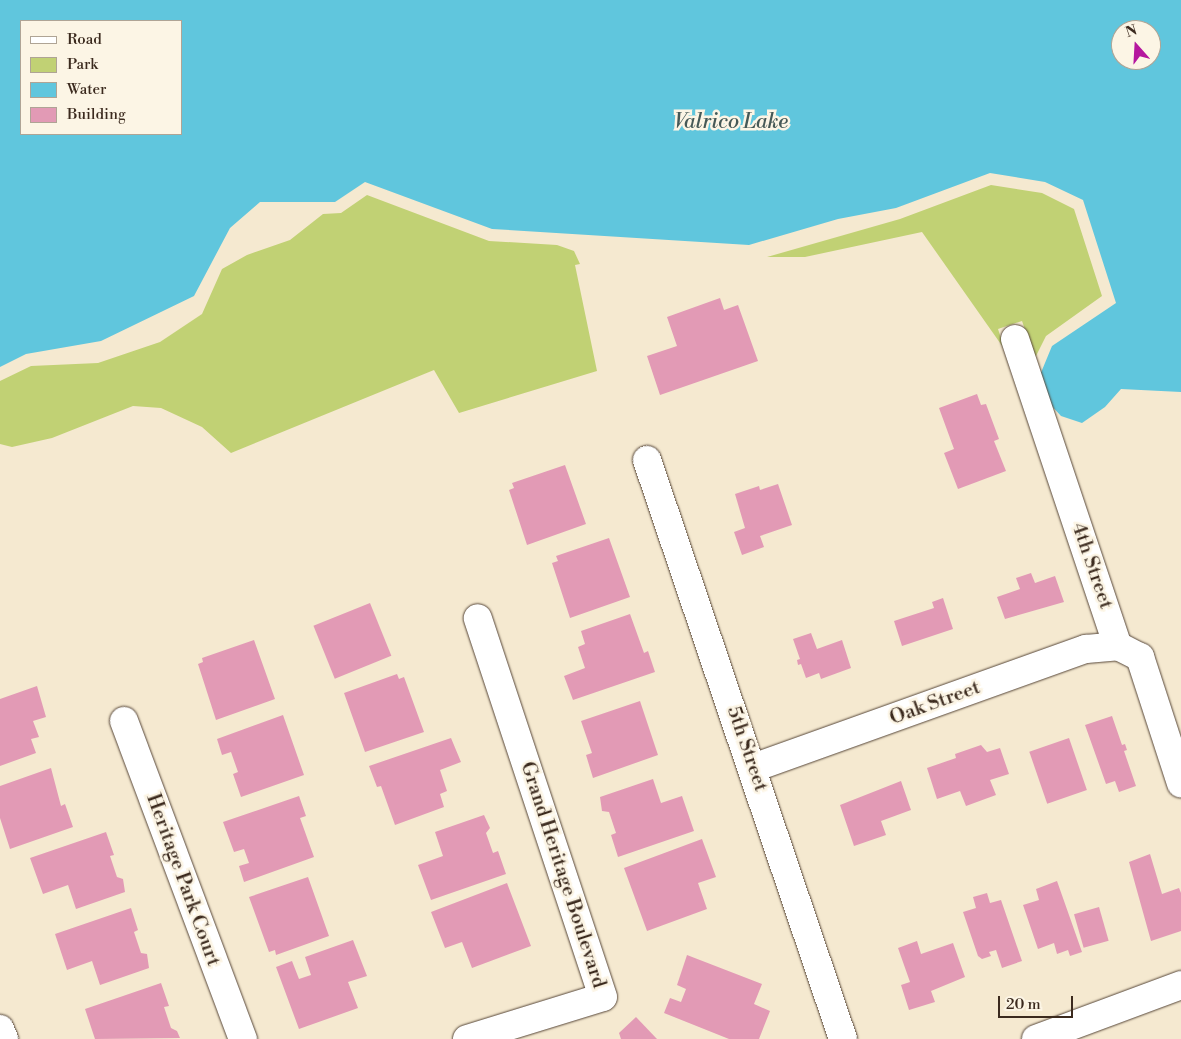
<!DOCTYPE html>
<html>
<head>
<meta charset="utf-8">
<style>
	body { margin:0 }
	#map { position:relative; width:1181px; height:1039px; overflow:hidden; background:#f5e9d0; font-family:"Libre Bodoni",serif }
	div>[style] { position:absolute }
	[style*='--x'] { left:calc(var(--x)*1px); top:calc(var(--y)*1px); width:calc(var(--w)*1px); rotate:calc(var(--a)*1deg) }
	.green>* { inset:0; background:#c1d174 }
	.water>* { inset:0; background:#60c6dd }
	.building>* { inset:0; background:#e29ab5; transform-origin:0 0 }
	.roads { filter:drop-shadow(0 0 1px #574739) drop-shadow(0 0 1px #574739) }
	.minor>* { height:28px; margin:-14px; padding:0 14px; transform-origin:14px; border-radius:14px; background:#fff }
	.tertiary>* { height:28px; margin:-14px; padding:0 14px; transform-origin:14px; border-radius:14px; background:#fff }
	span { translate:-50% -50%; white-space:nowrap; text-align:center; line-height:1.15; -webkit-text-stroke:5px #fcf5e5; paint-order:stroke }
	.street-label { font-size:20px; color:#3b2a1e }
	.water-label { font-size:21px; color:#465957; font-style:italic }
	.legend { position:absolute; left:20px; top:20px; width:162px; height:115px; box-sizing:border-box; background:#fcf5e5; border:1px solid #afa495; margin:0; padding:6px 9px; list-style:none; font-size:15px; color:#3b2a1e }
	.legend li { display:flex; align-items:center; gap:10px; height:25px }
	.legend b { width:25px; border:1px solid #afa495 }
	.north { position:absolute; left:1111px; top:20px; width:50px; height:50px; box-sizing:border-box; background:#fcf5e5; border:1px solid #afa495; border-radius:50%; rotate:341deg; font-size:14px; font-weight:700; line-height:20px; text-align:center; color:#3b2a1e }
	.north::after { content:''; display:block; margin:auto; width:18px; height:22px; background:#b5179e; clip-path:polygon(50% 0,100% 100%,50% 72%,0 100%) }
	.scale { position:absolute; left:998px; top:996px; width:75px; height:22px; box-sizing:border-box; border:2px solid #3b2a1e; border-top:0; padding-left:6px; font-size:15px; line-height:18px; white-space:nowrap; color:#3b2a1e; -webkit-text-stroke:4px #fcf5e5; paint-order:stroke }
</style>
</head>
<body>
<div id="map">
	<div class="green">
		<i style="clip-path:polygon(991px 185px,1042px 193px,1074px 209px,1102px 296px,1046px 336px,1035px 358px,1022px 321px,998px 329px,1005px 350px,922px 232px,805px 257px,767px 257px,900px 219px)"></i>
		<i style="clip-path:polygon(367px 195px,489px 241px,557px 245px,574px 251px,580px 264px,575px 265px,597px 371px,459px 413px,434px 370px,231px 453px,202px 427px,161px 408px,133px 406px,52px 438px,12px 447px,0 444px,0 381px,31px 366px,98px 363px,160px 342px,202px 314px,222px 269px,247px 255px,290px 240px,323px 214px,341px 213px)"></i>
	</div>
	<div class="water">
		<i style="clip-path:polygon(evenodd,0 0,1181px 0,1181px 392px,1121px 389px,1105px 407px,1082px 423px,1061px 416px,1048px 402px,1040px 375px,1052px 346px,1116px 303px,1083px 200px,1045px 182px,990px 173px,896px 208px,838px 219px,749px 245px,492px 229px,365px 182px,335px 202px,260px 202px,230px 228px,194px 296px,101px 341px,26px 354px,0 367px,0 0,21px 21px,181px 21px,181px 134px,21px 134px,21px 21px,0 0,1121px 30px,1151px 30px,1151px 60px,1121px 60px,1121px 30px)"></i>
	</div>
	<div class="building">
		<i style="clip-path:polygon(720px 298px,724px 310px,738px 305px,758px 361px,660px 395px,647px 356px,677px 346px,667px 317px)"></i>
		<i style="clip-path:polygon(977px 394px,981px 405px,986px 404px,999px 439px,994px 441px,1006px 471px,958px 489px,944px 453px,954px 449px,939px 408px)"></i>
		<i style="clip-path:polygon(565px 465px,586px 524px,527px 545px,509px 490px,514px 488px,512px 483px)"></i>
		<i style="clip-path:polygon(778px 484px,792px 525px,760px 536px,764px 547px,742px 555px,734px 532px,745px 528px,735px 494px,759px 486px,760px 490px)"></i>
		<i style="clip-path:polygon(609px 538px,630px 597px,570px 618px,552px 563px,558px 561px,556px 556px)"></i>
		<i style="clip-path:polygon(1031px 573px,1035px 583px,1055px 576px,1064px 602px,1005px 619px,997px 597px,1020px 589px,1016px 578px)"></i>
		<i style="clip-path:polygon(943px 598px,953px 629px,902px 646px,894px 621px,934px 608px,932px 602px)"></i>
		<i style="left:370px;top:603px;width:57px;height:61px;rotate:68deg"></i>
		<i style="clip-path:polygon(630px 614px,644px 653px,648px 651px,655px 672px,573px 700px,564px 676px,585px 668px,578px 647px,585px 644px,581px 631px)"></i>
		<i style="clip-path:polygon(811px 633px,817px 649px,842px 640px,851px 668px,821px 679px,819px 673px,806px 678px,801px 664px,798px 665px,797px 660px,800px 659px,793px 639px)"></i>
		<i style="clip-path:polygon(254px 640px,275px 699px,216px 720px,198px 664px,203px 662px,202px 658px)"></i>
		<i style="clip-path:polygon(397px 674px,399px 679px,404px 677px,424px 732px,365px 752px,344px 693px)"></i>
		<i style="clip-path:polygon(37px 686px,46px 717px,33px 721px,39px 737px,31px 739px,36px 753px,0 766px,0 699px)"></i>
		<i style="clip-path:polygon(640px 701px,658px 755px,593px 778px,586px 755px,592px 753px,581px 721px)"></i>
		<i style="clip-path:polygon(283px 715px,304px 775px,241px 797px,233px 774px,238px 772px,231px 752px,222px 755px,217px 739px)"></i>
		<i style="clip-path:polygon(1112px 716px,1122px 745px,1125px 744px,1127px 750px,1124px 751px,1136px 786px,1119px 792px,1115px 781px,1106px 784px,1085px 725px)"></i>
		<i style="clip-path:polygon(451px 738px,461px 762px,440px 770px,447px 791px,440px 794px,444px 807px,395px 825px,381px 786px,377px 787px,369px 766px)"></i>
		<i style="left:1069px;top:738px;width:55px;height:42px;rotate:71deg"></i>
		<i style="clip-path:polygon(981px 745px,987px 752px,1000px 748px,1009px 774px,990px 780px,996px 795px,966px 806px,960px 791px,937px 799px,927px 768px,956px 758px,955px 754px)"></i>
		<i style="clip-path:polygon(51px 768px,61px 806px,65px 804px,73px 827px,10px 849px,0 818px,0 786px)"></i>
		<i style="clip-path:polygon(653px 779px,661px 803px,682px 796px,694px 831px,618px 857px,611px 835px,616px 833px,609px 812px,602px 811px,600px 797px)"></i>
		<i style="clip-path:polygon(901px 781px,911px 810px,881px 821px,886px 835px,854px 846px,840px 805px)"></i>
		<i style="clip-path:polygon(299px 796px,306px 816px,300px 818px,314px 857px,244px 882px,239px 866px,249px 863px,244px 849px,234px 852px,223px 822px)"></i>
		<i style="clip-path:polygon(484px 815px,490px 828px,486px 833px,493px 853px,498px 851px,506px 874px,431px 900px,418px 865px,443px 856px,435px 832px)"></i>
		<i style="clip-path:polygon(106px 832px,114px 855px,110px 856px,117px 877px,123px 879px,125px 892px,76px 909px,68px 885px,43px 894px,30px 858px)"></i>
		<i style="clip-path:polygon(702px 839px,716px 877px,698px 883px,707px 909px,647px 931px,624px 868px)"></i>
		<i style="clip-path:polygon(1150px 854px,1162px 894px,1179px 888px,1181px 893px,1181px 931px,1151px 941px,1129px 862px)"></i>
		<i style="clip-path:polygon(308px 877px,329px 936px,276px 955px,275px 950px,269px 952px,249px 897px)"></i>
		<i style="clip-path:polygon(1057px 881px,1082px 952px,1070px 956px,1068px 950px,1057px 954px,1054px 943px,1038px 949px,1023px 905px,1039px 900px,1036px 889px)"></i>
		<i style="clip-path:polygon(507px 883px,531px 946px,472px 968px,462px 942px,445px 948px,431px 912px)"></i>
		<i style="clip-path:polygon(987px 893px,990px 903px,1001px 900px,1022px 961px,1002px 968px,996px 950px,989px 952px,991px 956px,982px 959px,978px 956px,963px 912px,976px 908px,973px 897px)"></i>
		<i style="left:1099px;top:907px;width:35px;height:26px;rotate:74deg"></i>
		<i style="clip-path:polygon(131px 908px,138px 930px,134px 932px,141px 953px,147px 954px,149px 968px,100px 985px,92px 961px,67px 970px,55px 934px)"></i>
		<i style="clip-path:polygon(353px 940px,367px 976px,348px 982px,358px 1008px,299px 1029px,276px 967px,292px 961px,299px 979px,311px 975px,305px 957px)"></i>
		<i style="clip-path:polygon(917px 941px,921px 954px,953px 943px,965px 977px,931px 991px,935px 1002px,909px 1010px,901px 985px,910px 982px,898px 948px)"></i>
		<i style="clip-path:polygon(687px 955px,762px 984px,754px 1004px,770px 1011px,759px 1039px,729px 1039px,664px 1013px,670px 998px,681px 1002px,686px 989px,677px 985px)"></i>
		<i style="clip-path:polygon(161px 983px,169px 1006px,164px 1007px,171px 1028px,177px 1031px,180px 1038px,95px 1039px,85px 1009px)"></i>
		<i style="clip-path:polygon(636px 1017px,657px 1039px,621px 1039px,619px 1033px)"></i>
	</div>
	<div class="roads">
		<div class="minor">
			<i style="--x:1015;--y:339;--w:324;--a:71.5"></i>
			<i style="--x:1118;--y:646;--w:25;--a:27"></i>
			<i style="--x:1140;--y:657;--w:133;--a:72"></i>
			<i style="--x:647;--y:460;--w:611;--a:71.3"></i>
			<i style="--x:124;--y:721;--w:340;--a:69.5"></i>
			<i style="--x:753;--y:768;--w:354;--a:-19.7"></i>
			<i style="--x:1086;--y:649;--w:32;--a:-5"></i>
			<i style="--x:467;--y:1039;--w:142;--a:-17.2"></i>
			<i style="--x:603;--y:997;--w:399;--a:-108.3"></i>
			<i style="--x:1036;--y:1039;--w:155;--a:-20.4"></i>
		</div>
		<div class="tertiary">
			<i style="--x:0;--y:1029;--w:11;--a:68"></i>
		</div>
	</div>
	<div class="street-label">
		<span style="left:1092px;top:566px;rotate:71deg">4th Street</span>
		<span style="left:935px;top:703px;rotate:-20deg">Oak Street</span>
		<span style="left:747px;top:749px;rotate:71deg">5th Street</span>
		<span style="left:563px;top:875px;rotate:72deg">Grand Heritage Boulevard</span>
		<span style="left:183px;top:880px;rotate:70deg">Heritage Park Court</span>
	</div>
	<div class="water-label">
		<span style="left:731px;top:122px">Valrico Lake</span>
	</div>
	<ul class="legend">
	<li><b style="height:6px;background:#fff"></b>Road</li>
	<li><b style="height:14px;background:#c1d174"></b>Park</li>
	<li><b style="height:14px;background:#60c6dd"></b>Water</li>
	<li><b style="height:14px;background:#e29ab5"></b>Building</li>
	</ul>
	<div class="north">N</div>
	<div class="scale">20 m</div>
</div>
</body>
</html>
